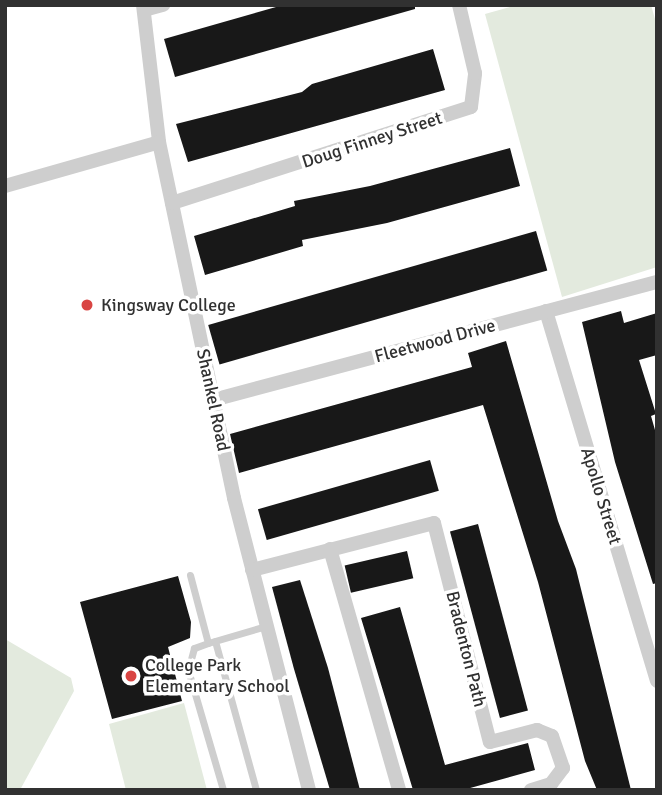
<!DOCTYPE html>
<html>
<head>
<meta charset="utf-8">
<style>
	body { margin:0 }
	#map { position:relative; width:662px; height:795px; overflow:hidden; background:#fff; font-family:Signika,sans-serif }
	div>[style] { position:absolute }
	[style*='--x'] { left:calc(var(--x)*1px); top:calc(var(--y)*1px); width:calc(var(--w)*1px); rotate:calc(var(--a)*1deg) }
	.green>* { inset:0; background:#e3eade }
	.building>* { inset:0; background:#181818; transform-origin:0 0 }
	.lane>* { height:7px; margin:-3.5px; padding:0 3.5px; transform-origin:3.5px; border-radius:3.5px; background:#cecece }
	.street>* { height:14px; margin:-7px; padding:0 7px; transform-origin:7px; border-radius:7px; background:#cecece }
	.dots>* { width:19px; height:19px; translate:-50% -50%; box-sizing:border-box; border:4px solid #fff; border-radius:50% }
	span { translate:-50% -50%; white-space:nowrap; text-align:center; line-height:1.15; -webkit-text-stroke:7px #fff; paint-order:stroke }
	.street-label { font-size:18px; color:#313131 }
	.poi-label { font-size:18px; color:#313131 }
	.left { translate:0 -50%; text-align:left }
	.frame { position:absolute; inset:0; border:7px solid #313131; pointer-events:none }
</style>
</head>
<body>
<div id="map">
	<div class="green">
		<i style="clip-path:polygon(517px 5px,651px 5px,657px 26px,657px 267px,562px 297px,485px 14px)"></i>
		<i style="clip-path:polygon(5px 639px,71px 678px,74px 691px,20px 790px,5px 790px)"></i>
		<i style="clip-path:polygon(184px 703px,207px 790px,126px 790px,109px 724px)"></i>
	</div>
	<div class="building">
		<i style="clip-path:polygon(283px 5px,415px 5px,415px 9px,175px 77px,164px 39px)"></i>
		<i style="clip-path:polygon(433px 49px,445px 90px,188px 162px,176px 124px,302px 92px,312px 84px)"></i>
		<i style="clip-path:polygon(510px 148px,520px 186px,387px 223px,302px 240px,303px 246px,205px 275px,194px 236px,295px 206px,294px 201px,370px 186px)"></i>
		<i style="left:536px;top:231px;width:41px;height:341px;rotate:74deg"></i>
		<i style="clip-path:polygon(621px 311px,624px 323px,657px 313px,657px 355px,639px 360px,656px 414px,651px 416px,657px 437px,657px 583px,653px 584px,615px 462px,582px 322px)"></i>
		<i style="clip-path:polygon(506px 341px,558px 521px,576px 569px,631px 790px,597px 790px,585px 761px,538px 582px,483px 405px,239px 473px,230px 434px,472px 367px,468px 353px)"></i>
		<i style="left:430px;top:460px;width:32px;height:179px;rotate:74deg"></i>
		<i style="left:478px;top:524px;width:193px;height:29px;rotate:75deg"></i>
		<i style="left:407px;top:551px;width:28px;height:64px;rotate:77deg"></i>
		<i style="clip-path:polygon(178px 576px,191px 622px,190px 638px,168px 647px,182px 701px,112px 719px,80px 602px)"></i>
		<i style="clip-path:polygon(300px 580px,328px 668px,360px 790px,330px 790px,294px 669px,272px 587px)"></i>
		<i style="clip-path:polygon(400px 607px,445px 765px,528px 743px,535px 770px,463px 790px,413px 790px,361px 618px)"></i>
	</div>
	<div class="lane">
		<i style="--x:190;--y:575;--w:70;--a:75.2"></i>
		<i style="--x:208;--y:643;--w:60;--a:-16.3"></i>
		<i style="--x:215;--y:641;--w:155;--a:74.6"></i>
		<i style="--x:208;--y:643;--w:15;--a:160"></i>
		<i style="--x:194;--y:648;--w:23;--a:105"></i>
		<i style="--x:188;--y:670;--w:125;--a:73.7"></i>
	</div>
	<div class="street">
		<i style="--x:143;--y:5;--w:138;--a:83.3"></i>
		<i style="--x:159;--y:142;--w:364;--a:78.1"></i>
		<i style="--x:234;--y:498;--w:301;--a:75.6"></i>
		<i style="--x:144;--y:10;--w:20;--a:-15"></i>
		<i style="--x:5;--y:186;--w:160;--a:-15.9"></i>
		<i style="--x:172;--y:203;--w:314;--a:-17.8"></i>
		<i style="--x:471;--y:107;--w:34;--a:-83"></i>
		<i style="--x:475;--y:73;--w:70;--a:-103.2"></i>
		<i style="--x:546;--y:311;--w:386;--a:73.3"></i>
		<i style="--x:213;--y:400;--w:459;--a:-14.9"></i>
		<i style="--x:330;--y:549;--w:251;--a:74"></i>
		<i style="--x:252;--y:570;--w:188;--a:-14.5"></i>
		<i style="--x:434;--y:523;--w:226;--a:75.7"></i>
		<i style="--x:490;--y:742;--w:49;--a:-14.3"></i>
		<i style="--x:537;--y:730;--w:16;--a:22"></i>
		<i style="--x:552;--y:736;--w:34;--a:71"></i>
		<i style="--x:563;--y:768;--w:20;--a:127"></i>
		<i style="--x:551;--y:784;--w:21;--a:163"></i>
	</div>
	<div class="dots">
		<i style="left:87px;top:305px;background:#d94543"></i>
		<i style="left:131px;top:676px;background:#d94543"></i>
	</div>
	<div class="street-label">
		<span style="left:372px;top:140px;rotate:-18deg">Doug Finney Street</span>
		<span style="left:435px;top:341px;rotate:-15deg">Fleetwood Drive</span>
		<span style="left:213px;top:400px;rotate:78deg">Shankel Road</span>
		<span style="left:601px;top:496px;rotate:73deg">Apollo Street</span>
		<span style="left:466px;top:649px;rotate:76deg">Bradenton Path</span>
	</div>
	<div class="poi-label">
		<span class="left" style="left:101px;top:305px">Kingsway College</span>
		<span class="left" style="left:145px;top:676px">College Park<br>Elementary School</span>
	</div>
	<div class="frame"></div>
</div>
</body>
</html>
